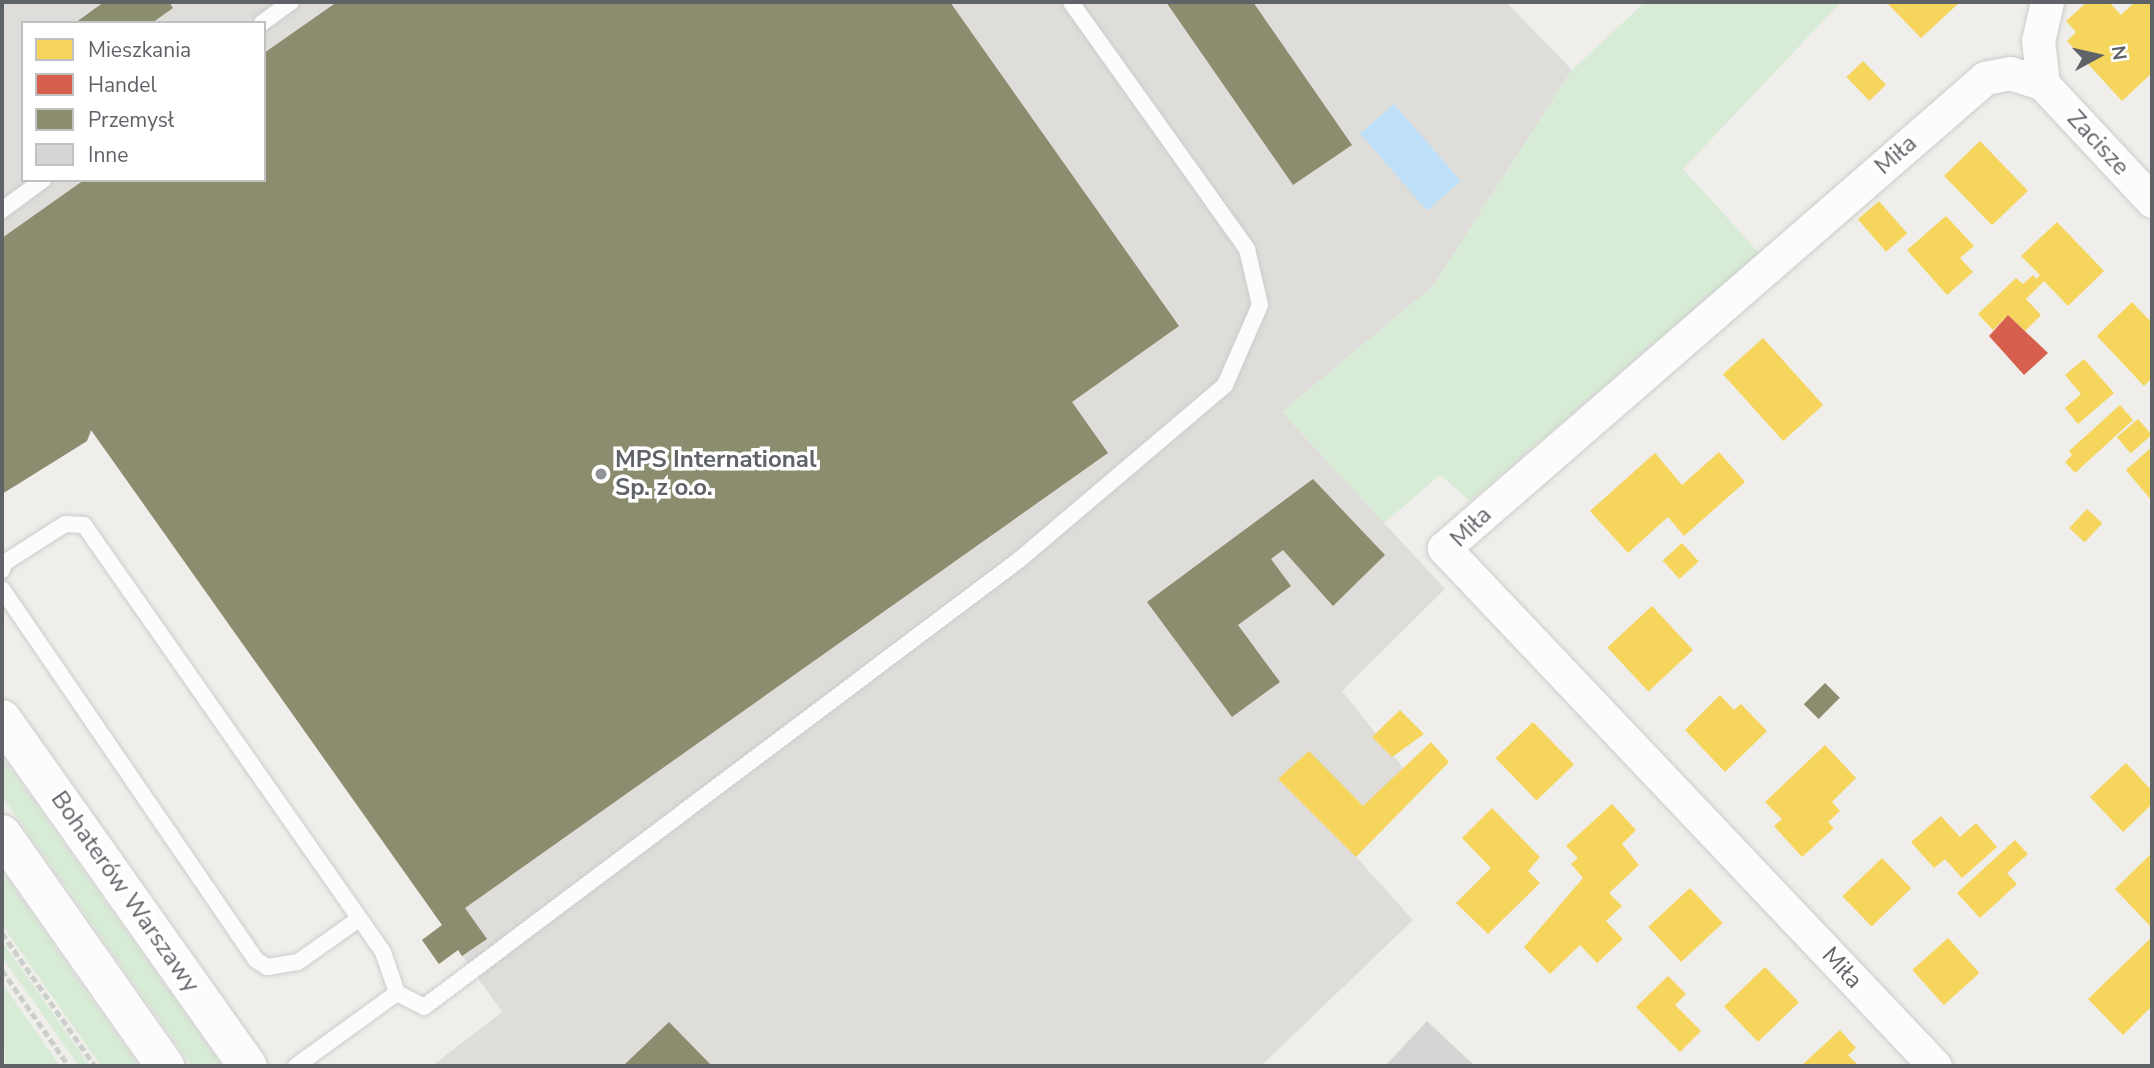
<!DOCTYPE html>
<html>
<head>
<meta charset="utf-8">
<style>
	body { margin:0 }
	#map { position:relative; width:2154px; height:1068px; overflow:hidden; background:#efeeea; font-family:"Nunito Sans",sans-serif }
	div>[style] { position:absolute }
	[style*='--x'] { left:calc(var(--x)*1px); top:calc(var(--y)*1px); width:calc(var(--w)*1px); rotate:calc(var(--a)*1deg) }
	.industrial>* { inset:0; background:#dfddda }
	.green>* { inset:0; background:#d8ebd6 }
	.water>* { inset:0; background:#bfe0f9; transform-origin:0 0 }
	.homes>* { inset:0; background:#f6d55c; transform-origin:0 0 }
	.shops>* { inset:0; background:#d6604d }
	.industry>* { inset:0; background:#8c8c6e; transform-origin:0 0 }
	.building>* { inset:0; background:#d6d5d3 }
	.path>* { height:4.5px; margin-top:-2.25px; transform-origin:0; background:repeating-linear-gradient(90deg,#cacfcc 0 7px,transparent 0 10.5px) }
	.roads { filter:drop-shadow(0 0 2px #cbcccc) drop-shadow(0 0 2px #cbcccc) }
	.lane>* { height:16px; margin:-8px; padding:0 8px; transform-origin:8px; border-radius:8px; background:#fdfcfc }
	.street>* { height:33px; margin:-16.5px; padding:0 16.5px; transform-origin:16.5px; border-radius:16.5px; background:#fdfcfc }
	.secondary>* { height:38px; margin:-19px; padding:0 19px; transform-origin:19px; border-radius:19px; background:#fdfcfc }
	.dots>* { width:19px; height:19px; translate:-50% -50%; box-sizing:border-box; border:4px solid #fff; border-radius:50% }
	span { translate:-50% -50%; white-space:nowrap; text-align:center; line-height:1.15; -webkit-text-stroke:7px #fff; paint-order:stroke }
	.street-label { font-size:24px; color:#5f6368 }
	.poi-label { font-size:24px; color:#5f6368; font-weight:700 }
	.left { translate:0 -50%; text-align:left }
	.frame { position:absolute; inset:0; border:4px solid #5f6368; pointer-events:none }
	.legend { position:absolute; left:21px; top:21px; width:245px; height:161px; box-sizing:border-box; background:#fff; border:2px solid #bfc1c3; margin:0; padding:9px 12px; list-style:none; font-size:21px; color:#5f6368 }
	.legend li { display:flex; align-items:center; gap:14px; height:35px }
	.legend b { width:35px; border:2px solid #bfc1c3 }
	.north { position:absolute; left:2063px; top:21px; width:70px; height:70px; -webkit-text-stroke:5px #fff; paint-order:stroke; rotate:82deg; font-size:19px; font-weight:700; line-height:28px; text-align:center; color:#5f6368 }
	.north::after { content:''; display:block; margin:auto; width:24px; height:32px; background:#5f6368; clip-path:polygon(50% 0,100% 100%,50% 72%,0 100%) }
</style>
</head>
<body>
<div id="map">
	<div class="industrial">
		<i style="clip-path:polygon(evenodd,2px 2px,1506px 2px,1572px 70px,1433px 286px,1282px 412px,1445px 589px,1342px 691px,1421px 790px,1356px 857px,1413px 920px,1261px 1066px,432px 1066px,502px 1012px,458px 950px,438px 964px,422px 940px,442px 925px,92px 431px,87px 441px,2px 494px,2px 2px,23px 23px,264px 23px,264px 180px,23px 180px,23px 23px)"></i>
	</div>
	<div class="green">
		<i style="clip-path:polygon(1645px 2px,1841px 2px,1683px 169px,1759px 253px,1470px 501px,1440px 475px,1384px 523px,1282px 412px,1433px 286px,1572px 70px)"></i>
		<i style="clip-path:polygon(2px 757px,222px 1066px,192px 1066px,2px 796px)"></i>
		<i style="clip-path:polygon(2px 871px,80px 983px,139px 1066px,101px 1066px,2px 925px)"></i>
		<i style="clip-path:polygon(2px 941px,90px 1066px,79px 1066px,2px 957px)"></i>
		<i style="clip-path:polygon(2px 983px,60px 1066px,5px 1066px)"></i>
	</div>
	<div class="water">
		<i style="left:1394px;top:104px;width:102px;height:45px;rotate:49deg"></i>
	</div>
	<div class="homes">
		<i style="clip-path:polygon(1886px 2px,1960px 2px,1921px 38px)"></i>
		<i style="clip-path:polygon(2087px 2px,2109px 2px,2121px 15px,2135px 2px,2152px 2px,2152px 73px,2122px 101px,2067px 41px,2076px 32px,2066px 21px)"></i>
		<i style="left:1863px;top:61px;width:33px;height:23px;rotate:46deg"></i>
		<i style="left:1980px;top:141px;width:69px;height:50px;rotate:46deg"></i>
		<i style="left:1879px;top:201px;width:43px;height:28px;rotate:49deg"></i>
		<i style="clip-path:polygon(1946px 216px,1974px 246px,1960px 258px,1973px 272px,1947px 295px,1907px 250px)"></i>
		<i style="clip-path:polygon(2057px 222px,2104px 271px,2068px 306px,2044px 281px,2026px 299px,2041px 315px,2025px 331px,2008px 315px,1993px 330px,1978px 314px,2016px 278px,2023px 284px,2033px 275px,2036px 279px,2040px 275px,2021px 256px)"></i>
		<i style="clip-path:polygon(2132px 302px,2152px 323px,2152px 378px,2144px 386px,2097px 336px)"></i>
		<i style="left:1763px;top:338px;width:90px;height:54px;rotate:48deg"></i>
		<i style="clip-path:polygon(2084px 359px,2114px 393px,2078px 424px,2065px 408px,2081px 394px,2065px 375px)"></i>
		<i style="clip-path:polygon(2120px 405px,2133px 420px,2075px 473px,2065px 462px,2072px 455px,2069px 451px)"></i>
		<i style="left:2138px;top:419px;width:21px;height:28px;rotate:49deg"></i>
		<i style="clip-path:polygon(2152px 447px,2152px 501px,2126px 470px)"></i>
		<i style="clip-path:polygon(1719px 452px,1745px 482px,1684px 536px,1668px 517px,1628px 553px,1590px 511px,1655px 453px,1682px 485px)"></i>
		<i style="left:2087px;top:509px;width:21px;height:26px;rotate:43deg"></i>
		<i style="left:1682px;top:543px;width:25px;height:26px;rotate:48deg"></i>
		<i style="left:1652px;top:606px;width:60px;height:61px;rotate:47deg"></i>
		<i style="clip-path:polygon(1720px 695px,1734px 710px,1741px 704px,1767px 731px,1725px 772px,1685px 730px)"></i>
		<i style="clip-path:polygon(1400px 710px,1424px 734px,1392px 757px,1372px 737px)"></i>
		<i style="left:1533px;top:722px;width:59px;height:52px;rotate:46deg"></i>
		<i style="clip-path:polygon(1431px 742px,1449px 762px,1356px 857px,1278px 779px,1309px 751px,1363px 806px)"></i>
		<i style="clip-path:polygon(1825px 745px,1856px 778px,1832px 802px,1840px 811px,1828px 822px,1834px 828px,1802px 857px,1774px 826px,1782px 819px,1765px 802px)"></i>
		<i style="clip-path:polygon(2126px 763px,2152px 791px,2152px 804px,2123px 832px,2090px 797px)"></i>
		<i style="clip-path:polygon(1612px 804px,1636px 830px,1622px 844px,1639px 865px,1609px 893px,1622px 906px,1606px 921px,1623px 939px,1597px 963px,1580px 945px,1550px 974px,1524px 947px,1583px 878px,1571px 864px,1578px 858px,1566px 846px)"></i>
		<i style="clip-path:polygon(1492px 808px,1540px 857px,1528px 871px,1540px 883px,1488px 934px,1456px 903px,1491px 868px,1462px 838px)"></i>
		<i style="clip-path:polygon(1941px 816px,1960px 837px,1976px 823px,1997px 847px,1962px 878px,1945px 859px,1934px 868px,1911px 842px)"></i>
		<i style="clip-path:polygon(2015px 840px,2028px 854px,2007px 873px,2017px 884px,1980px 918px,1957px 893px)"></i>
		<i style="clip-path:polygon(2152px 853px,2152px 928px,2115px 889px)"></i>
		<i style="left:1882px;top:858px;width:42px;height:55px;rotate:46deg"></i>
		<i style="left:1690px;top:888px;width:48px;height:57px;rotate:47deg"></i>
		<i style="clip-path:polygon(2152px 937px,2152px 1006px,2123px 1035px,2088px 999px)"></i>
		<i style="left:1948px;top:938px;width:47px;height:48px;rotate:48deg"></i>
		<i style="left:1765px;top:967px;width:49px;height:57px;rotate:46deg"></i>
		<i style="clip-path:polygon(1668px 976px,1686px 994px,1675px 1005px,1701px 1031px,1680px 1052px,1636px 1007px)"></i>
		<i style="clip-path:polygon(1840px 1030px,1856px 1048px,1848px 1055px,1859px 1066px,1801px 1066px)"></i>
	</div>
	<div class="shops">
		<i style="clip-path:polygon(2008px 315px,2048px 353px,2024px 375px,1989px 336px)"></i>
	</div>
	<div class="industry">
		<i style="clip-path:polygon(104px 2px,169px 2px,173px 8px,152px 23px,75px 23px)"></i>
		<i style="clip-path:polygon(337px 2px,950px 2px,1179px 326px,1072px 402px,1108px 453px,465px 908px,487px 939px,462px 956px,458px 950px,439px 964px,422px 940px,442px 925px,91px 430px,87px 441px,2px 494px,2px 238px,84px 180px,264px 180px,264px 53px)"></i>
		<i style="clip-path:polygon(1166px 2px,1253px 2px,1352px 145px,1293px 185px)"></i>
		<i style="clip-path:polygon(1313px 479px,1385px 555px,1333px 606px,1283px 550px,1271px 559px,1291px 586px,1238px 625px,1280px 682px,1232px 717px,1147px 602px)"></i>
		<i style="left:1825px;top:683px;width:21px;height:30px;rotate:45deg"></i>
		<i style="clip-path:polygon(669px 1022px,712px 1066px,623px 1066px)"></i>
	</div>
	<div class="building">
		<i style="clip-path:polygon(1427px 1021px,1475px 1066px,1385px 1066px)"></i>
	</div>
	<div class="path">
		<i style="--x:2;--y:933;--w:162;--a:55"></i>
		<i style="--x:2;--y:970;--w:117;--a:55.1"></i>
	</div>
	<div class="roads">
		<div class="lane">
			<i style="--x:262;--y:23;--w:36;--a:-36"></i>
			<i style="--x:2;--y:210;--w:51;--a:-36.2"></i>
			<i style="--x:2;--y:570;--w:7;--a:-74"></i>
			<i style="--x:4;--y:563;--w:72;--a:-32.6"></i>
			<i style="--x:65;--y:524;--w:19;--a:3"></i>
			<i style="--x:84;--y:525;--w:521;--a:55"></i>
			<i style="--x:383;--y:952;--w:43;--a:71.1"></i>
			<i style="--x:397;--y:993;--w:30;--a:27"></i>
			<i style="--x:424;--y:1007;--w:744;--a:-36.92"></i>
			<i style="--x:1019;--y:560;--w:270;--a:-40.3"></i>
			<i style="--x:1225;--y:385;--w:87;--a:-66.4"></i>
			<i style="--x:1260;--y:305;--w:57;--a:-103.1"></i>
			<i style="--x:1247;--y:249;--w:303;--a:-125.5"></i>
			<i style="--x:2;--y:589;--w:450;--a:55.6"></i>
			<i style="--x:256;--y:960;--w:13;--a:32"></i>
			<i style="--x:267;--y:967;--w:31;--a:-9"></i>
			<i style="--x:298;--y:962;--w:75;--a:-35.2"></i>
			<i style="--x:296;--y:1066;--w:125;--a:-35.9"></i>
		</div>
		<div class="street">
			<i style="--x:2047;--y:2;--w:39;--a:103"></i>
			<i style="--x:2038;--y:40;--w:44;--a:83.5"></i>
			<i style="--x:2043;--y:84;--w:160;--a:47"></i>
			<i style="--x:1935;--y:1066;--w:714;--a:-133.47"></i>
			<i style="--x:1444;--y:548;--w:717;--a:-40.98"></i>
			<i style="--x:1985;--y:78;--w:25;--a:-11"></i>
			<i style="--x:2010;--y:73;--w:35;--a:18"></i>
		</div>
		<div class="secondary">
			<i style="--x:2;--y:719;--w:425;--a:54.7"></i>
			<i style="--x:2;--y:834;--w:284;--a:54.9"></i>
		</div>
	</div>
	<div class="dots">
		<i style="left:601px;top:474px;background:#919496"></i>
	</div>
	<div class="street-label">
		<span style="left:2098px;top:143px;rotate:47deg">Zacisze</span>
		<span style="left:1896px;top:155px;rotate:-41deg">Miła</span>
		<span style="left:1471px;top:527px;rotate:-44deg">Miła</span>
		<span style="left:125px;top:892px;rotate:55deg">Bohaterów Warszawy</span>
		<span style="left:1842px;top:968px;rotate:47deg">Miła</span>
	</div>
	<div class="poi-label">
		<span class="left" style="left:615px;top:474px">MPS International<br>Sp. z o.o.</span>
	</div>
	<div class="frame"></div>
	<ul class="legend">
	<li><b style="height:19px;background:#f6d55c"></b>Mieszkania</li>
	<li><b style="height:19px;background:#d6604d"></b>Handel</li>
	<li><b style="height:19px;background:#8c8c6e"></b>Przemysł</li>
	<li><b style="height:19px;background:#d6d5d3"></b>Inne</li>
	</ul>
	<div class="north">N</div>
</div>
</body>
</html>
